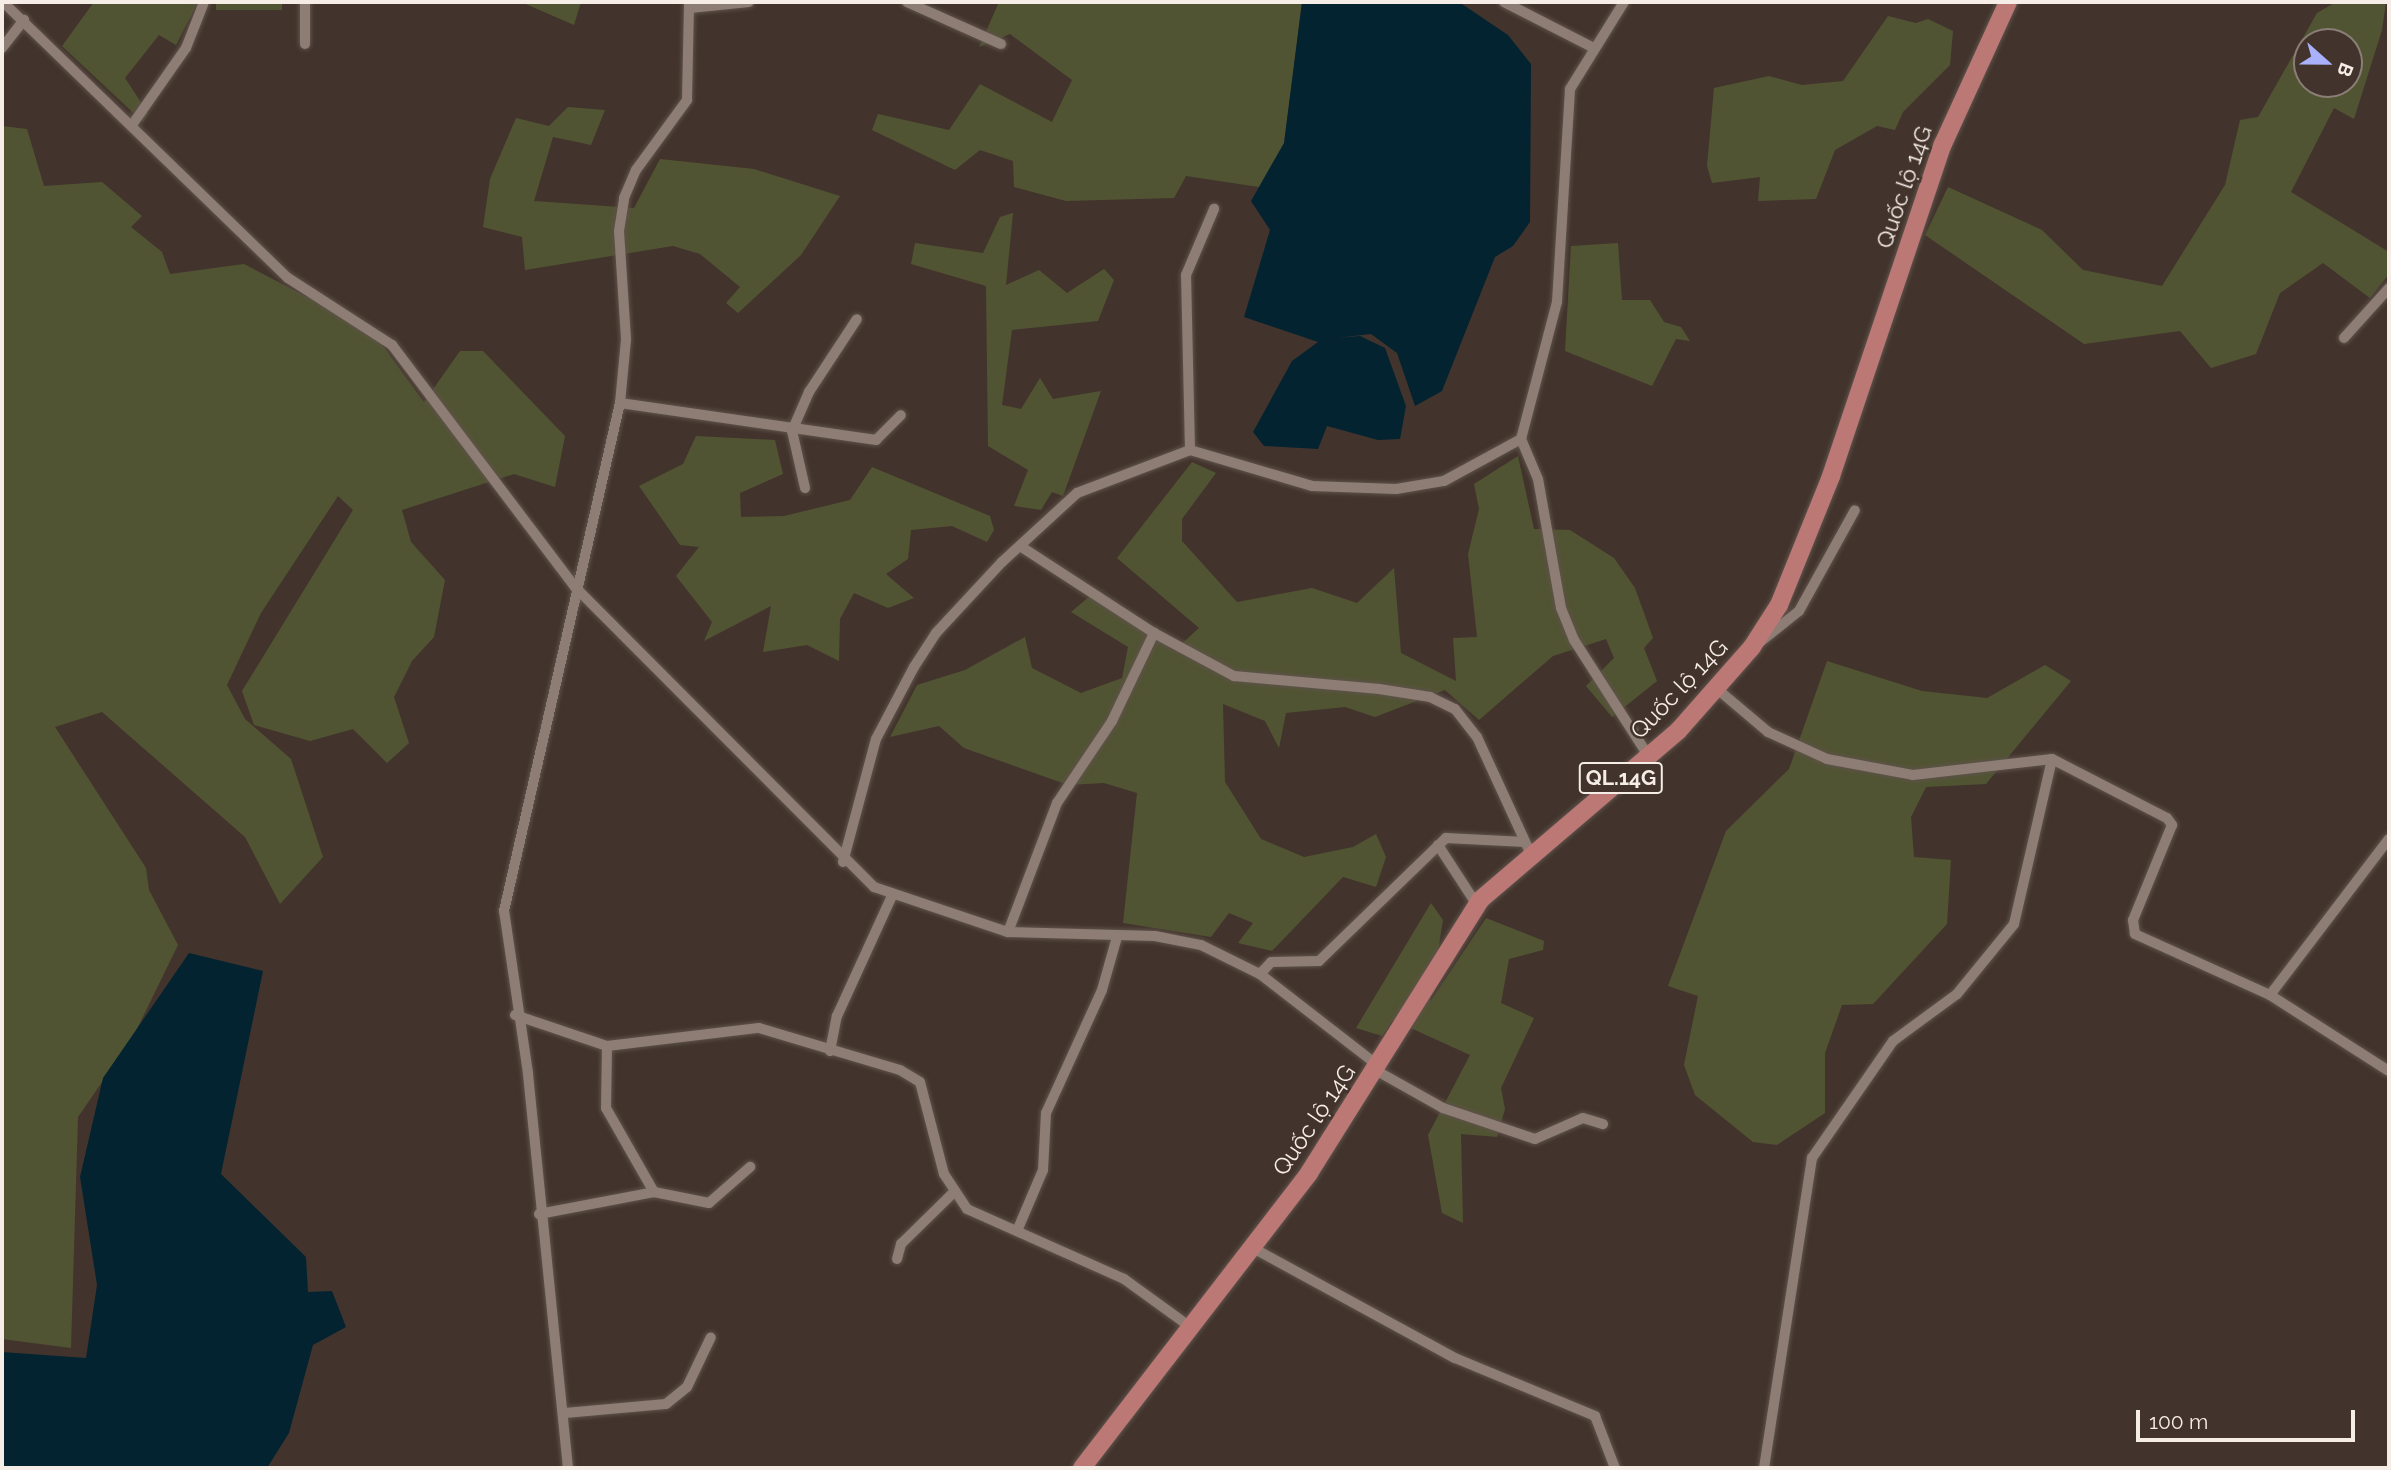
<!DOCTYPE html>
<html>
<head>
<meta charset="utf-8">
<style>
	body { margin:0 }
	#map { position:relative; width:2391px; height:1470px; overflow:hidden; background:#42342c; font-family:Raleway,sans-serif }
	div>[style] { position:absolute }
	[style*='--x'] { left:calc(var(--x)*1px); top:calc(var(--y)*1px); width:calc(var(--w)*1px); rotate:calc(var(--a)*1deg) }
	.green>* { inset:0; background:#515432; transform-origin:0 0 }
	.water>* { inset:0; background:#032330 }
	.roads { filter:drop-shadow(0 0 2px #5e524b) drop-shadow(0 0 2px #5e524b) }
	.minor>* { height:10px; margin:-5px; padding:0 5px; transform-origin:5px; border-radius:5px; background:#8d7d74 }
	.primary>* { height:18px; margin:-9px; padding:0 9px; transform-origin:9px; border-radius:9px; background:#bb7875 }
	span { translate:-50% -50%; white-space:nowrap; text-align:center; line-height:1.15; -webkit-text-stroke:5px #42342c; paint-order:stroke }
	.shield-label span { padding:2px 5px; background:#42342c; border:2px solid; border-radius:5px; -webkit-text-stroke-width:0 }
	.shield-label { font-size:21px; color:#f6ede7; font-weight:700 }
	.street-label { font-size:23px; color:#f6ede7 }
	.frame { position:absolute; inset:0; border:4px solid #f6ede7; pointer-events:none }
	.north { position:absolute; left:2293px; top:28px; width:70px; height:70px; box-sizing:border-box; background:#42342c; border:2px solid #8a7e77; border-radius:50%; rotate:111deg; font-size:19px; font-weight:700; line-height:28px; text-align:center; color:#f6ede7 }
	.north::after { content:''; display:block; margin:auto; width:24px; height:32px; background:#a9b0fc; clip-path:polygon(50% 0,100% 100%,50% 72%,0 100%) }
	.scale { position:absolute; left:2136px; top:1410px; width:219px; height:32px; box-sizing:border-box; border:4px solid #f6ede7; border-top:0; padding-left:9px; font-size:21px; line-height:24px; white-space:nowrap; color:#f6ede7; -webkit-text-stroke:5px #42342c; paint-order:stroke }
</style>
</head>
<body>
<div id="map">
	<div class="green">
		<i style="clip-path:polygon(94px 2px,198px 2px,176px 45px,159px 35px,125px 78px,148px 113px,143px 122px,62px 46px)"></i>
		<i style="left:216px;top:2px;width:66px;height:8px"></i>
		<i style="clip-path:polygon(521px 2px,581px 2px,574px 25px)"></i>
		<i style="clip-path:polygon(999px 2px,1302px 2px,1284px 144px,1259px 187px,1186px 176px,1174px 198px,1066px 201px,1014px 187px,1013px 161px,980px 150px,955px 170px,872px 130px,878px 114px,949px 130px,980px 84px,1052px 122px,1072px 80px,1010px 34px,979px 47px)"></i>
		<i style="clip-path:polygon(evenodd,2336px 2px,2386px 2px,2382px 30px,2354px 119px,2334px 108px,2291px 192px,2389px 252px,2389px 274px,2370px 298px,2323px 263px,2280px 293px,2256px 354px,2211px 368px,2180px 331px,2084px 344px,1925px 235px,1948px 187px,2042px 230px,2083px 270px,2162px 286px,2225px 185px,2240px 120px,2258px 117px,2317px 13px,2336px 2px,2307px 42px,2349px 42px,2349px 84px,2307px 84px,2307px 42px)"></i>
		<i style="clip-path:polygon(1888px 16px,1916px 23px,1928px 19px,1953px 31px,1950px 65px,1903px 112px,1895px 130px,1877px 126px,1835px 150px,1816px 199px,1758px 201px,1760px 177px,1712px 183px,1707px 166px,1714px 88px,1769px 76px,1802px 85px,1843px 81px)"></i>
		<i style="clip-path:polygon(568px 107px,605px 110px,591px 145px,553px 137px,534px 201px,634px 208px,660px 159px,754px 169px,840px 196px,801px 255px,738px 313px,726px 303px,740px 287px,700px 254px,673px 246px,525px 270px,522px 237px,483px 227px,490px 179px,516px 118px,549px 126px)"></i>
		<i style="clip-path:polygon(2px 126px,27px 129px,44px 186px,102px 182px,142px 216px,131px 227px,162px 252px,170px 274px,244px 264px,372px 331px,424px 402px,460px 351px,483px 351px,565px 436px,555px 487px,514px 474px,402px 510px,411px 542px,445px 580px,434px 637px,412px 661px,394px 697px,409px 743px,387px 763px,353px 729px,310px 741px,254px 725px,242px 691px,353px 510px,338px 496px,261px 613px,227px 685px,245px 719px,291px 759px,323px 857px,280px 904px,245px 837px,102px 712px,55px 727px,146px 868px,149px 890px,178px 945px,133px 1037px,78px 1117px,71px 1348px,2px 1339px)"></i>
		<i style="clip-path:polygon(1013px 213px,1006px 285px,1039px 270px,1067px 293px,1104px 269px,1114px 280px,1098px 321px,1012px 330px,1002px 405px,1021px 409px,1040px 378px,1053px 399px,1101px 391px,1063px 496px,1052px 492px,1041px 510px,1014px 506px,1028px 470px,988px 446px,986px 286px,911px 264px,915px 243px,983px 253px,1000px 217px)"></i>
		<i style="clip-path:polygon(1618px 243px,1622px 300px,1650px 300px,1664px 322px,1681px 327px,1690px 341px,1676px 339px,1652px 386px,1565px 351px,1571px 246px)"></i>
		<i style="clip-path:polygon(696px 436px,775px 440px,783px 474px,740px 493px,741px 517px,784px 516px,850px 500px,872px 467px,990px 516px,994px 530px,987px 542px,952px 526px,911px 530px,908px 559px,886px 574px,914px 598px,888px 608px,854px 593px,840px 619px,839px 661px,807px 645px,763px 652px,771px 606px,704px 641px,712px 622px,676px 576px,699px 547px,680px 545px,639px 486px,683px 464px)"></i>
		<i style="clip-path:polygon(1518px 456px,1534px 529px,1570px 530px,1614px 558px,1635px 588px,1653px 638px,1644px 648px,1657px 681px,1612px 717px,1586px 686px,1614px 658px,1606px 639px,1553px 656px,1479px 720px,1445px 690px,1375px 717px,1345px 707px,1286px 713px,1279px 748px,1265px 721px,1223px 704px,1225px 782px,1261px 839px,1304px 857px,1353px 847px,1376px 834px,1386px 857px,1376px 887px,1343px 877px,1272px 951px,1238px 943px,1253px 923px,1229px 913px,1211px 937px,1123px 923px,1137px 793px,1104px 783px,1068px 785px,964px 748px,939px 726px,890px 737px,917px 685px,965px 670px,1025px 637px,1032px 668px,1081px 693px,1122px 678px,1128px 647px,1071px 612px,1090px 596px,1176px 649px,1199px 628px,1117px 558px,1192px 462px,1216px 473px,1182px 519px,1182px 541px,1237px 602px,1312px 588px,1357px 603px,1394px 568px,1401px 653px,1456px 681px,1453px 638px,1477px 637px,1468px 554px,1479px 509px,1474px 484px)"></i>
		<i style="clip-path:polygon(1827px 661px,1922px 691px,1987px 698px,2045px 665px,2071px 681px,1986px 784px,1926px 787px,1911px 817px,1914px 857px,1951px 860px,1947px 924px,1873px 1004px,1842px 1005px,1825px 1053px,1825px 1113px,1777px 1145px,1753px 1142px,1695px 1095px,1684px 1065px,1698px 996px,1668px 986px,1726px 831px,1789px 769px)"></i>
		<i style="clip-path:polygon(1431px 903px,1443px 920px,1430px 1002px,1486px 918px,1544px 941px,1543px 950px,1509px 959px,1501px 1003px,1534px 1018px,1501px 1088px,1505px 1109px,1497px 1137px,1461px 1134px,1463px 1223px,1442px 1213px,1428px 1135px,1470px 1055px,1393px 1020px,1382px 1036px,1356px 1028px)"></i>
	</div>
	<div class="water">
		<i style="clip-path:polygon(1302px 2px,1459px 2px,1508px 35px,1531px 64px,1530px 222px,1513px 246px,1495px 257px,1442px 391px,1415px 406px,1397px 353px,1371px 334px,1336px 338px,1360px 336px,1385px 348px,1406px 406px,1400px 439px,1378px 440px,1327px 426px,1318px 449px,1264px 446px,1253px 432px,1292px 361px,1318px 342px,1244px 317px,1270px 230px,1251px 201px,1284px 143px)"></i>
		<i style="clip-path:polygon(189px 953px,263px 971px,221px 1174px,306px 1257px,308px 1292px,332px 1291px,346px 1327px,313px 1345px,289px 1433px,267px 1468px,2px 1468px,2px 1352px,86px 1358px,97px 1285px,80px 1177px,103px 1078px)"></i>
	</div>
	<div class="roads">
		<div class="minor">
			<i style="--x:3;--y:2;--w:397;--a:44.1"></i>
			<i style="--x:288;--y:278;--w:124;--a:32.8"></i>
			<i style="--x:392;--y:345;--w:303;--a:52.9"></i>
			<i style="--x:575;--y:587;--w:424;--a:45.1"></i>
			<i style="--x:874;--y:887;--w:141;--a:18.6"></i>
			<i style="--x:1008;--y:932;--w:147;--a:1.6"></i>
			<i style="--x:1155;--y:936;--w:47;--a:11.1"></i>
			<i style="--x:1201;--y:945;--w:66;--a:26.2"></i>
			<i style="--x:1260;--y:974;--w:152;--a:37.8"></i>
			<i style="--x:305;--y:2;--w:42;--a:90"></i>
			<i style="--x:907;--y:2;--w:103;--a:24.1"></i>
			<i style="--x:1504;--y:2;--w:99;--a:27.1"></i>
			<i style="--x:690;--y:8;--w:59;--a:-5.8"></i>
			<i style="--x:2;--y:48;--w:36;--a:-52"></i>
			<i style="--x:132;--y:125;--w:94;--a:-55"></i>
			<i style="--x:186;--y:48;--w:49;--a:-68.6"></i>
			<i style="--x:2344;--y:338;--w:67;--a:-48"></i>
			<i style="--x:620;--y:403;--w:259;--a:8.2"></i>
			<i style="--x:876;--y:440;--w:35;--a:-45"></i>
			<i style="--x:1521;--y:439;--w:43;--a:67"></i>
			<i style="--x:1538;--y:479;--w:131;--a:79.9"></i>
			<i style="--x:1561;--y:608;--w:35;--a:68"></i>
			<i style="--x:1574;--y:640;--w:139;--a:57.3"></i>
			<i style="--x:1190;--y:450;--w:175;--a:-91.3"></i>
			<i style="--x:1186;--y:275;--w:72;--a:-67"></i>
			<i style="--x:805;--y:488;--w:58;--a:-102.8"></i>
			<i style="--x:792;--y:431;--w:43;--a:-66.4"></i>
			<i style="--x:809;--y:392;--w:87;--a:-56.7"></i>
			<i style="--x:1020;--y:546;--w:160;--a:33"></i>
			<i style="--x:1755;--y:646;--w:56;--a:-38.5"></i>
			<i style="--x:1799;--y:611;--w:115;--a:-61"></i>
			<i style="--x:1716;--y:688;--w:68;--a:40.2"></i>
			<i style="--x:1768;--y:732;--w:65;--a:24.6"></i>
			<i style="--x:1827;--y:759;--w:87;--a:10.5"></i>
			<i style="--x:1913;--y:775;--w:140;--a:-6.6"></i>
			<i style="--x:2052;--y:759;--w:129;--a:27.2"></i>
			<i style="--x:2167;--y:818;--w:9;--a:54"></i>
			<i style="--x:2172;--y:825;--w:103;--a:112.3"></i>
			<i style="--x:2133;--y:920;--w:14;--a:82"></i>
			<i style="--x:2135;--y:934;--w:148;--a:24.3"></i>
			<i style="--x:2270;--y:995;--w:141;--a:32.6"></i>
			<i style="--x:1438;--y:845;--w:72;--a:57"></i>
			<i style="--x:843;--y:862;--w:127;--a:-75"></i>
			<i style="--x:876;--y:739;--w:81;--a:-62.2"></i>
			<i style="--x:914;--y:667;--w:40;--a:-57.1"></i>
			<i style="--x:936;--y:633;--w:97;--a:-47.1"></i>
			<i style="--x:1002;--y:562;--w:102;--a:-42.6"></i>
			<i style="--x:1077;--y:493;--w:121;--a:-20.8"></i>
			<i style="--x:1190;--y:450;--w:127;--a:16.4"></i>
			<i style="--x:1312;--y:486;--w:84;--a:2"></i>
			<i style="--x:1396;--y:489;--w:49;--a:-9.5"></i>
			<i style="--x:1444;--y:481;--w:88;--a:-28.6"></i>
			<i style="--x:1521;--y:439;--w:142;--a:-75.3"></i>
			<i style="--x:1557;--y:302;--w:213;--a:-86.5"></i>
			<i style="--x:1570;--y:89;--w:102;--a:-58.2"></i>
			<i style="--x:1008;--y:932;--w:138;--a:-69.2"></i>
			<i style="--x:1057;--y:803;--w:99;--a:-56.1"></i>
			<i style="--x:1112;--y:721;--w:98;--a:-64.5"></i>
			<i style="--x:1154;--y:633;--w:91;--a:28.3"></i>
			<i style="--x:1234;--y:676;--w:146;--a:5.1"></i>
			<i style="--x:1379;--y:689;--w:52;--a:8.9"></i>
			<i style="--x:1430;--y:697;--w:28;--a:26"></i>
			<i style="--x:1455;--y:709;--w:36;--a:52"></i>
			<i style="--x:1477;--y:737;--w:127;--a:65.3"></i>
			<i style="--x:1260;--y:974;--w:16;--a:-47"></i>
			<i style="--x:1271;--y:962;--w:48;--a:-1.2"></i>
			<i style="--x:1319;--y:961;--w:177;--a:-44.1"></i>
			<i style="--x:1446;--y:838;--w:79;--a:2.9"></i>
			<i style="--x:2270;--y:995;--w:196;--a:-52.7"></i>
			<i style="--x:515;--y:1015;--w:97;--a:18.6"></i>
			<i style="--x:607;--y:1046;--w:153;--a:-6.8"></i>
			<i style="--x:759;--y:1028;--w:147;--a:16.6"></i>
			<i style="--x:900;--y:1070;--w:23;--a:31"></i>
			<i style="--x:920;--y:1082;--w:95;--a:75.4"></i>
			<i style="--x:944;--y:1174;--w:42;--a:56.7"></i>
			<i style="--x:967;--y:1209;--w:172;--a:24"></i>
			<i style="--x:1124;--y:1279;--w:85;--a:35.9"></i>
			<i style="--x:607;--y:1046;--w:62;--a:90.9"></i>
			<i style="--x:606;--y:1108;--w:97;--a:60.3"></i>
			<i style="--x:830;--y:1051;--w:36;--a:-79"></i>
			<i style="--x:837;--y:1016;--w:132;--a:-65.4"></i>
			<i style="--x:1377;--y:1071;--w:76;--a:29.3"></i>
			<i style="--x:1443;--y:1108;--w:97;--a:18.6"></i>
			<i style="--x:1535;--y:1139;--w:52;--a:-23.6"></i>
			<i style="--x:1583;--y:1118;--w:21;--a:17"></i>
			<i style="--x:539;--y:1214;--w:117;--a:-10.8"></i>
			<i style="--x:654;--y:1192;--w:56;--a:11.3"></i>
			<i style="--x:709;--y:1203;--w:55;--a:-41.3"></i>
			<i style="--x:1017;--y:1231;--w:66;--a:-66.9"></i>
			<i style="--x:1043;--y:1170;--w:57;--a:-87"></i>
			<i style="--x:1046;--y:1113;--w:135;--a:-65.5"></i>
			<i style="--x:1102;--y:990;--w:55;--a:-74.2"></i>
			<i style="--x:1253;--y:1248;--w:230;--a:28.6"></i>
			<i style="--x:1455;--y:1358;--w:152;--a:22.5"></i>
			<i style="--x:1595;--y:1416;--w:56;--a:69"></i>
			<i style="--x:897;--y:1259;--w:16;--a:-75"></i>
			<i style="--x:901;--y:1244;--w:73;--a:-44.4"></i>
			<i style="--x:565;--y:1413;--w:101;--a:-5.1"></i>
			<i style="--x:666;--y:1404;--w:27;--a:-39"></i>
			<i style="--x:687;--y:1387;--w:55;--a:-64.4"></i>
			<i style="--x:568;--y:1468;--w:397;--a:-95.8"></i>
			<i style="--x:528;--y:1073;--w:164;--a:-98.4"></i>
			<i style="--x:504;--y:911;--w:521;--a:-77.14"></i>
			<i style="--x:620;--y:403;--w:64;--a:-84.6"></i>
			<i style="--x:626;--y:339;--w:108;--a:-93.7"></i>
			<i style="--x:619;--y:231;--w:33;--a:-81"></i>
			<i style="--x:624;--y:198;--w:30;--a:-67"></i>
			<i style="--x:636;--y:170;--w:87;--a:-53.9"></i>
			<i style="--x:687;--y:100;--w:98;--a:-88.8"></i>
			<i style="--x:1764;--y:1468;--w:314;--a:-81.2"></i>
			<i style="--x:1812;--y:1158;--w:142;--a:-55.3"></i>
			<i style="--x:1893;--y:1041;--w:79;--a:-36.3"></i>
			<i style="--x:1957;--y:994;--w:90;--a:-50.8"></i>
			<i style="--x:2014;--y:924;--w:169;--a:-77"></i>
		</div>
		<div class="primary">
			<i style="--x:1082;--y:1468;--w:372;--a:-52.4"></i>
			<i style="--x:1309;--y:1173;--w:322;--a:-57.9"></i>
			<i style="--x:1480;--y:900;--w:260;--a:-40.5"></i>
			<i style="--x:1678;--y:731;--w:112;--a:-48.6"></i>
			<i style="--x:1752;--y:647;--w:50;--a:-57.3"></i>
			<i style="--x:1779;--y:605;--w:139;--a:-68"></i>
			<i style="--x:1831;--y:476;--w:350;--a:-71.4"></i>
			<i style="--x:1943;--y:144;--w:156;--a:-65.4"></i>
		</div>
	</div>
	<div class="shield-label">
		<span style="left:1621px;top:778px">QL.14G</span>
	</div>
	<div class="street-label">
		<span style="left:1904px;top:187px;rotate:-71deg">Quốc lộ 14G</span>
		<span style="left:1679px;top:689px;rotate:-46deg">Quốc lộ 14G</span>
		<span style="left:1314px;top:1120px;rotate:-56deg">Quốc lộ 14G</span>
	</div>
	<div class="frame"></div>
	<div class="north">B</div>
	<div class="scale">100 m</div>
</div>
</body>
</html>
